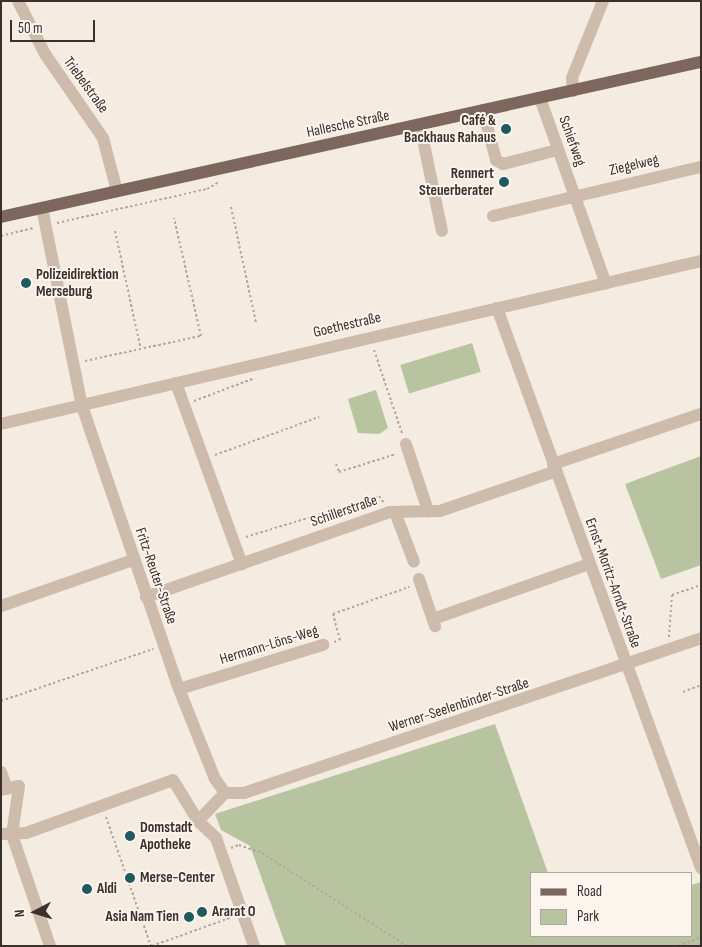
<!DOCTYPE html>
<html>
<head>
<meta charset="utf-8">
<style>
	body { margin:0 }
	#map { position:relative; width:702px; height:947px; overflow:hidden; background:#f4ebe1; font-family:"Sofia Sans Condensed",sans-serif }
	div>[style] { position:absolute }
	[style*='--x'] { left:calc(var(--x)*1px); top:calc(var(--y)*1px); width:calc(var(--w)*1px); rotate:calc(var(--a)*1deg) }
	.green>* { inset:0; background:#b8c4a0; transform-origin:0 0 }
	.path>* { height:2px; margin-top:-1px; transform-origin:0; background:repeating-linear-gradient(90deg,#b9a596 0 2.5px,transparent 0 5px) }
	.minor>* { height:12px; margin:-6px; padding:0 6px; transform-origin:6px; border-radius:6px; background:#cdbbac }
	.major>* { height:12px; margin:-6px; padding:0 6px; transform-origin:6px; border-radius:6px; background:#7d675c }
	.dots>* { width:14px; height:14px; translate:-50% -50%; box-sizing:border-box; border:2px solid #fbf5ee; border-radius:50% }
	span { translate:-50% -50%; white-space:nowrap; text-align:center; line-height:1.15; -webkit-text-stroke:4px #fbf5ee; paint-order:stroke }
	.street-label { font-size:15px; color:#3b302b }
	.poi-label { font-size:15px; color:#3b302b; font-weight:700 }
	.right { translate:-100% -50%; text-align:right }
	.left { translate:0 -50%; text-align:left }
	.frame { position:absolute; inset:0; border:2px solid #3b302b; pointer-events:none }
	.legend { position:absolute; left:530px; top:872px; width:162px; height:65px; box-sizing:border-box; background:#fbf5ee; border:1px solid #aea6a0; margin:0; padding:6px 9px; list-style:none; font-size:15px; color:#3b302b }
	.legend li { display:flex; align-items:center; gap:10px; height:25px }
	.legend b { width:25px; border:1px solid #aea6a0 }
	.north { position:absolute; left:10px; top:887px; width:50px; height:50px; -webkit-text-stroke:4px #fbf5ee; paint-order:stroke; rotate:265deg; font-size:14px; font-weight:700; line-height:20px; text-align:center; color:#3b302b }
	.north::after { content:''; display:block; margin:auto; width:18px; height:22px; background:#3b302b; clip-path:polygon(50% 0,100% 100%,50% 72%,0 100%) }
	.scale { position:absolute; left:10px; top:20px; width:85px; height:22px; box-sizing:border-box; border:2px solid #3b302b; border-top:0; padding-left:6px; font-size:15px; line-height:18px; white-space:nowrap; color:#3b302b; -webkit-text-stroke:4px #fbf5ee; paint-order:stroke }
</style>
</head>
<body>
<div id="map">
	<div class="green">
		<i style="left:472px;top:343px;width:30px;height:75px;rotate:73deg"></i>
		<i style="clip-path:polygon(376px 390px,388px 428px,379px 434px,358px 433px,348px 399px)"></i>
		<i style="clip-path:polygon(701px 456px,701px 565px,661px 579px,625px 484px)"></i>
		<i style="clip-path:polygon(495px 724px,548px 873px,531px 873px,531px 936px,691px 936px,691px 885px,701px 882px,701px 946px,286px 946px,250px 846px,221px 830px,215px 814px)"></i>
	</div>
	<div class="path">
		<i style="--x:231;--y:207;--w:119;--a:77.8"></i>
		<i style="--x:57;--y:223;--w:154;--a:-12.8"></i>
		<i style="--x:207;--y:189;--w:14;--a:-30"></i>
		<i style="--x:115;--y:231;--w:118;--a:77.7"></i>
		<i style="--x:1;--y:236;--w:33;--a:-14"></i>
		<i style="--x:374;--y:350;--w:88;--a:71.4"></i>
		<i style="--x:85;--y:361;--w:119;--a:-12.2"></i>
		<i style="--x:201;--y:336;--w:121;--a:-102.9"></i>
		<i style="--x:194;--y:401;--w:65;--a:-20.7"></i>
		<i style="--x:215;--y:455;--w:111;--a:-20.1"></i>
		<i style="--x:336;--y:464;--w:9;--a:69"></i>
		<i style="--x:339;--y:472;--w:60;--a:-17.5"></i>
		<i style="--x:246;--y:537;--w:139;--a:-17.1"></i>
		<i style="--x:379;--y:496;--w:9;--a:54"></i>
		<i style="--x:669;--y:637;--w:42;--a:-85.9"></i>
		<i style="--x:672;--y:595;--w:31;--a:-19"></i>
		<i style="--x:334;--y:642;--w:6;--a:-18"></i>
		<i style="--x:340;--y:640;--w:27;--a:-105"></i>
		<i style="--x:333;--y:614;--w:81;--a:-19.6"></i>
		<i style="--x:683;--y:692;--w:19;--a:-21"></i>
		<i style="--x:1;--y:701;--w:161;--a:-18.9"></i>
		<i style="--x:106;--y:817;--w:137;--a:70.8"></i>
		<i style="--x:231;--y:848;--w:9;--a:-21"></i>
		<i style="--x:239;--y:845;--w:24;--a:19"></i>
		<i style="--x:262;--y:853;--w:172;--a:32.7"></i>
		<i style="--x:152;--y:946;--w:85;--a:-19.9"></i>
		<i style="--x:678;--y:946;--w:25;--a:-21"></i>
	</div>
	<div class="minor">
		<i style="--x:18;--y:1;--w:59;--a:63"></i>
		<i style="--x:45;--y:54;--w:102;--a:55.4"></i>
		<i style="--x:103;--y:138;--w:55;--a:75.2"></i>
		<i style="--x:573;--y:91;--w:13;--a:-94"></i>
		<i style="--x:572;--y:78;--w:83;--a:-68.1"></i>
		<i style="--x:540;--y:98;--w:197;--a:70.5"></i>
		<i style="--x:483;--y:110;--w:52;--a:75.4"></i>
		<i style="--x:496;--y:160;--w:8;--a:30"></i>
		<i style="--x:503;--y:164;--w:56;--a:-14.5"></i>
		<i style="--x:420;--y:125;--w:108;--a:78.3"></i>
		<i style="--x:42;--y:208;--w:202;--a:78.6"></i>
		<i style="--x:82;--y:406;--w:299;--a:71.1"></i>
		<i style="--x:179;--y:689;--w:97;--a:68.2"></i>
		<i style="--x:215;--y:779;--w:17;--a:54"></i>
		<i style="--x:225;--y:793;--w:19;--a:0"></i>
		<i style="--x:244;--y:793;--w:483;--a:-18.7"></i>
		<i style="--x:493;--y:216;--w:214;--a:-13.3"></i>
		<i style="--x:497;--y:308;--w:596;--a:69.98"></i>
		<i style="--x:176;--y:383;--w:193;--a:70"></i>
		<i style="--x:1;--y:424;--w:719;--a:-13.11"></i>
		<i style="--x:406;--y:444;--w:71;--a:71.8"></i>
		<i style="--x:553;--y:464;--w:156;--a:-18.7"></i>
		<i style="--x:395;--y:512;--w:53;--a:69.2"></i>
		<i style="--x:419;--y:579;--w:50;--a:71.2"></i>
		<i style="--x:146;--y:597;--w:258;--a:-19.2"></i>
		<i style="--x:390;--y:512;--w:50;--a:-1.1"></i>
		<i style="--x:440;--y:511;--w:123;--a:-19"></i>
		<i style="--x:1;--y:606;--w:140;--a:-19.2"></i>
		<i style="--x:433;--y:619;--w:165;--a:-19.4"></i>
		<i style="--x:179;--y:689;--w:151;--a:-17"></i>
		<i style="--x:1;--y:772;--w:18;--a:71"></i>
		<i style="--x:1;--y:790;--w:18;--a:-13"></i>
		<i style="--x:19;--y:786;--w:49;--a:98.1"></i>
		<i style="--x:12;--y:835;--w:117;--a:71.1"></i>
		<i style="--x:198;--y:821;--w:39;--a:-46"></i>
		<i style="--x:1;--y:834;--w:25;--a:-2"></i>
		<i style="--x:26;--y:833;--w:156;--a:-19.8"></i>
		<i style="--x:173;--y:780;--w:48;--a:58.6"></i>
		<i style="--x:198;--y:821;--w:25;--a:43"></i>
		<i style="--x:216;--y:838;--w:114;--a:70.6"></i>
	</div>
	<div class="major">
		<i style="--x:1;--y:217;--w:717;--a:-12.49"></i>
	</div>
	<div class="dots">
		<i style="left:506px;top:129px;background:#1f5a5e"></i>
		<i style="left:504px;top:182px;background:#1f5a5e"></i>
		<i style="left:26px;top:283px;background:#1f5a5e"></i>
		<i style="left:130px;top:836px;background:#1f5a5e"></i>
		<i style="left:130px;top:878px;background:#1f5a5e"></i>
		<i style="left:87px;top:889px;background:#1f5a5e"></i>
		<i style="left:202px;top:912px;background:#1f5a5e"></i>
		<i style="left:189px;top:917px;background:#1f5a5e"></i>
	</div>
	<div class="street-label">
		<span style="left:86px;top:85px;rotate:54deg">Triebelstraße</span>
		<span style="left:348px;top:124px;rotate:-12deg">Hallesche Straße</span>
		<span style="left:572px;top:141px;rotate:70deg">Schiefweg</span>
		<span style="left:634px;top:165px;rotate:-13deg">Ziegelweg</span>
		<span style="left:347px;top:325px;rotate:-13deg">Goethestraße</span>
		<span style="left:344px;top:511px;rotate:-19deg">Schillerstraße</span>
		<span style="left:156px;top:576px;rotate:71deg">Fritz-Reuter-Straße</span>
		<span style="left:613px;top:583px;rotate:70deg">Ernst-Moritz-Arndt-Straße</span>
		<span style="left:269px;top:645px;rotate:-17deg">Hermann-Löns-Weg</span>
		<span style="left:459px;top:705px;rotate:-18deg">Werner-Seelenbinder-Straße</span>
	</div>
	<div class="poi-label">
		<span class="right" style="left:496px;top:129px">Café &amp;<br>Backhaus Rahaus</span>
		<span class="right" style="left:494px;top:182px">Rennert<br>Steuerberater</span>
		<span class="left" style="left:36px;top:283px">Polizeidirektion<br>Merseburg</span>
		<span class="left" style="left:140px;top:836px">Domstadt<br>Apotheke</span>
		<span class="left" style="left:140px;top:878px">Merse-Center</span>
		<span class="left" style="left:97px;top:889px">Aldi</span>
		<span class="left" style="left:212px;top:912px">Ararat O</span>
		<span class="right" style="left:179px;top:917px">Asia Nam Tien</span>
	</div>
	<div class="frame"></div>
	<ul class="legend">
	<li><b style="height:6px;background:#7d675c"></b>Road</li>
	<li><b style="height:14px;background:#b8c4a0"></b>Park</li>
	</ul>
	<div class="north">N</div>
	<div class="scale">50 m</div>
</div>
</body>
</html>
